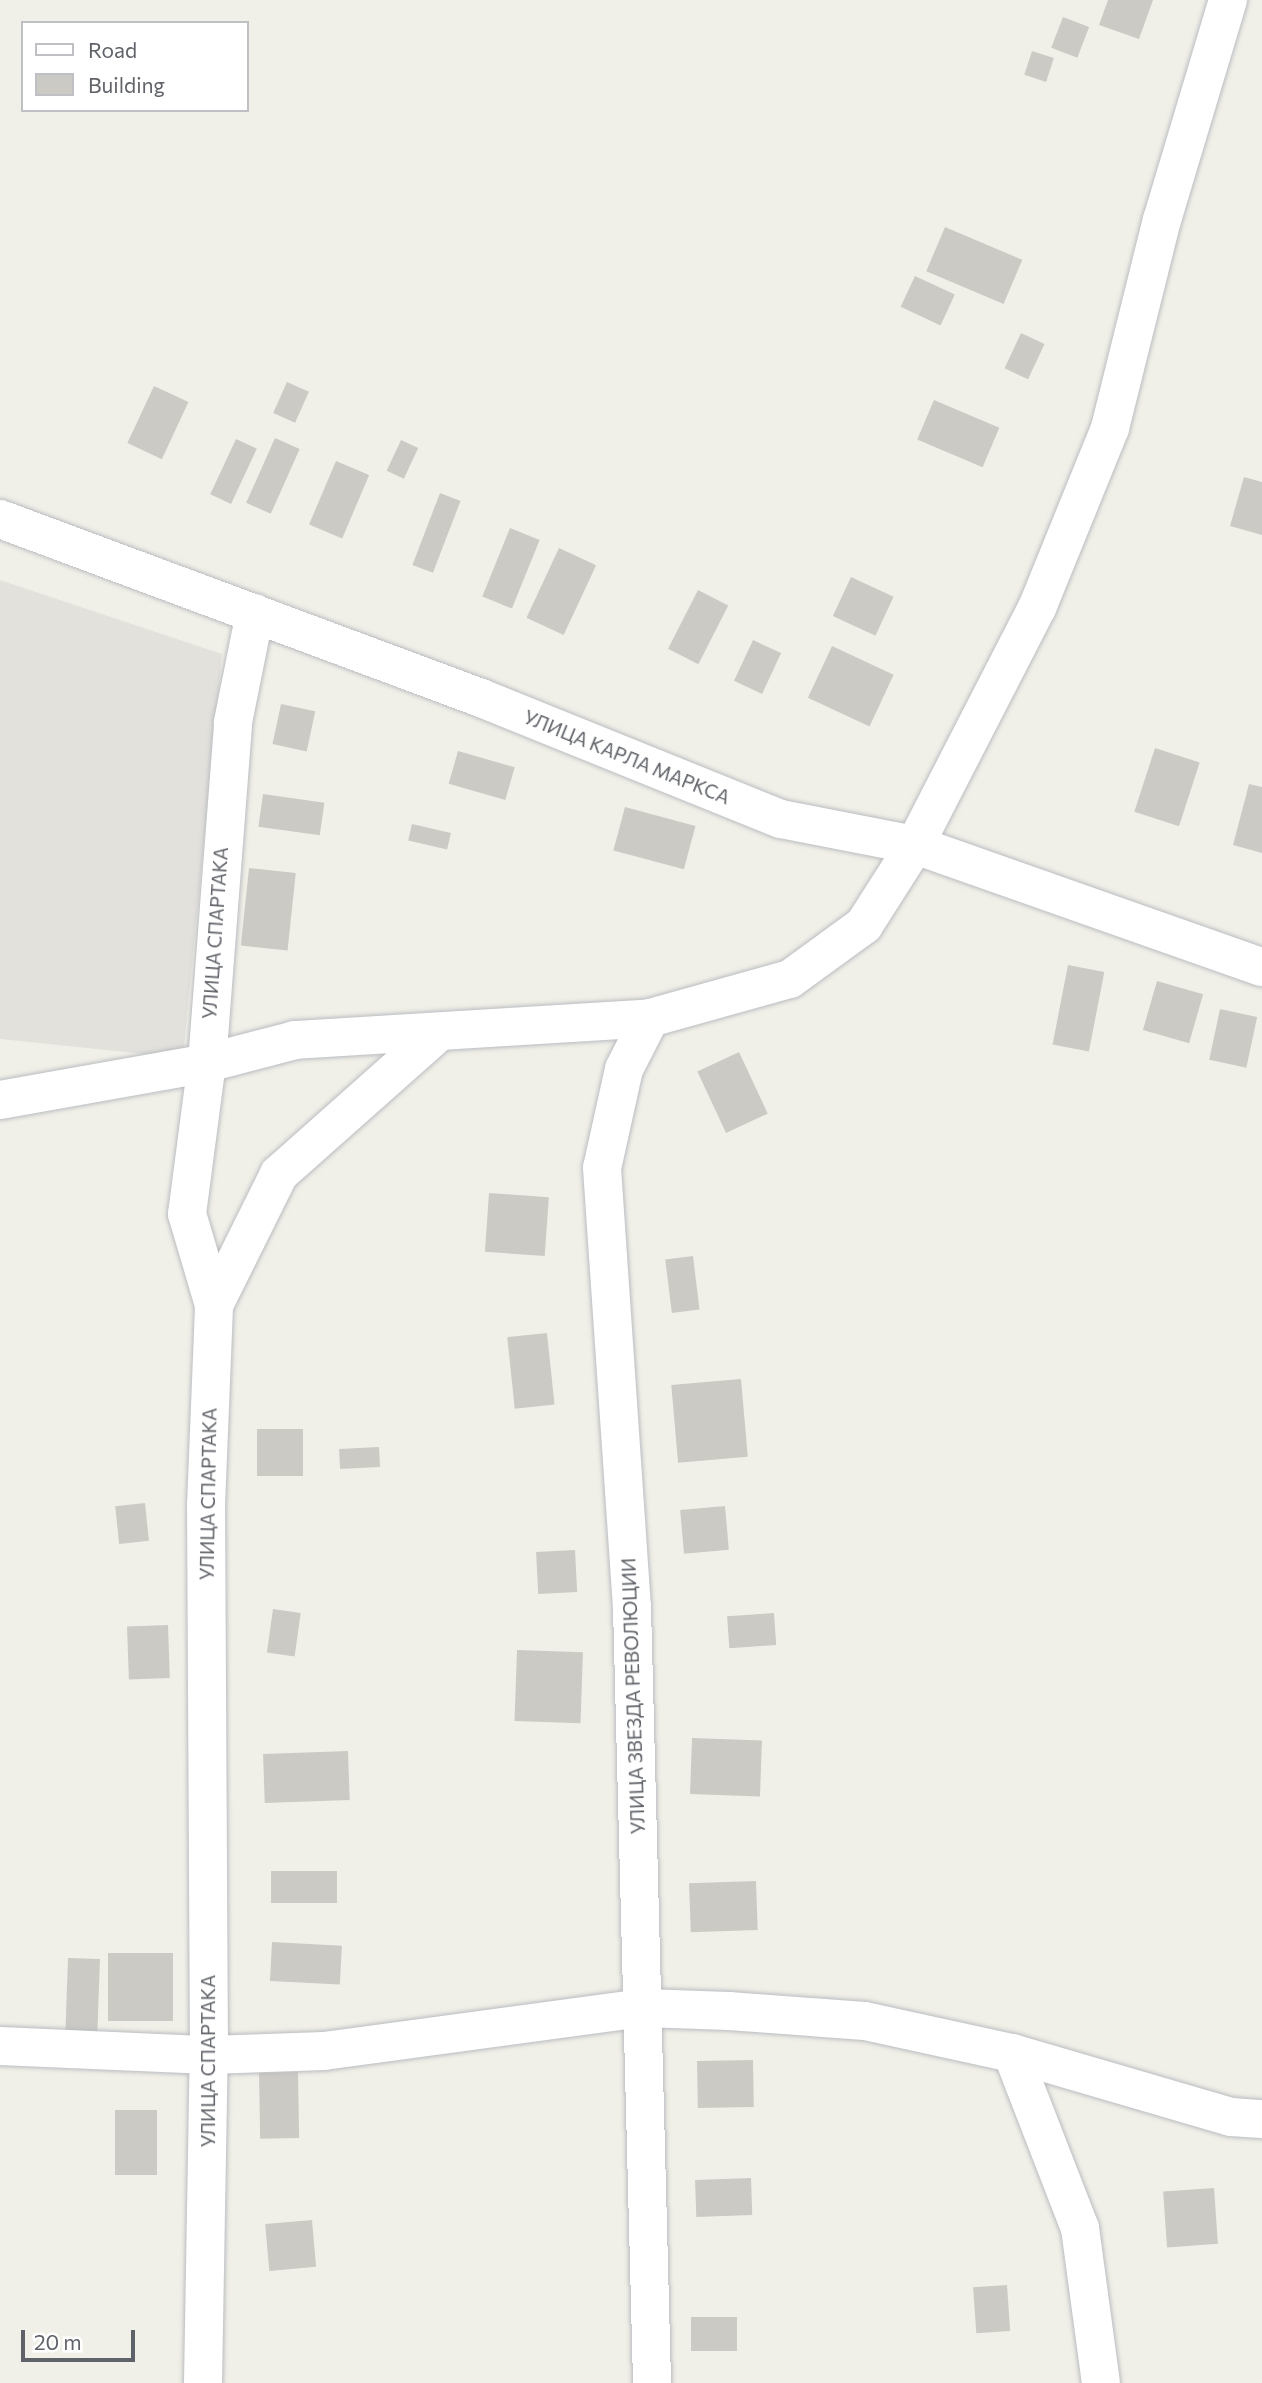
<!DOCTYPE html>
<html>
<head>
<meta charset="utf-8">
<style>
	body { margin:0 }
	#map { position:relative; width:1262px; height:2383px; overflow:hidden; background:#f1f0e8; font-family:Commissioner,sans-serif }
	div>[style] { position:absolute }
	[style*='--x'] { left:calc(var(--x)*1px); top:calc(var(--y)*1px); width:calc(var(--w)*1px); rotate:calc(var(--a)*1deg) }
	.industrial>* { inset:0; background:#e3e1dc }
	.building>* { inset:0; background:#cccac5; transform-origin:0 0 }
	.roads { filter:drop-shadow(0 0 2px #babcc1) drop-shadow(0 0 2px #babcc1) }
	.minor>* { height:38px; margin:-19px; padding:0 19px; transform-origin:19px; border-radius:19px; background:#fff }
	span { translate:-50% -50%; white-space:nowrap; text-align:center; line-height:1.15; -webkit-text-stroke:5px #fff; paint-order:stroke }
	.street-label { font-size:19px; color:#5f6268 }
	.legend { position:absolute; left:21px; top:21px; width:228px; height:91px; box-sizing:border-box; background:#fff; border:2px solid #bfc0c3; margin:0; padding:9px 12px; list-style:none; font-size:21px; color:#5f6268 }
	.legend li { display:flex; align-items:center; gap:14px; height:35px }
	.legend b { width:35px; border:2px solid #bfc0c3 }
	.scale { position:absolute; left:21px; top:2330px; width:114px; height:32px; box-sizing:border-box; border:4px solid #5f6268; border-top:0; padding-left:9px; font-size:21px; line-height:24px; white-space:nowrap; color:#5f6268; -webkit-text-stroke:5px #fff; paint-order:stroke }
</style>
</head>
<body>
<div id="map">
	<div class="industrial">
		<i style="clip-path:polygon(0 580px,222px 654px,183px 1058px,0 1039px)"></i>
	</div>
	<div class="building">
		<i style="clip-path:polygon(1108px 0,1153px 0,1139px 39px,1099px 25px)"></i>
		<i style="left:1063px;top:17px;width:28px;height:33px;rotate:21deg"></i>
		<i style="left:1032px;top:51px;width:23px;height:25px;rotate:18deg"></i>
		<i style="left:945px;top:227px;width:84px;height:48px;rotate:23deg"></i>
		<i style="left:915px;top:276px;width:44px;height:34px;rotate:25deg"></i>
		<i style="left:1021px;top:333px;width:26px;height:39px;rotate:25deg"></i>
		<i style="left:287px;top:382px;width:24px;height:34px;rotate:24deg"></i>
		<i style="left:154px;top:386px;width:38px;height:63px;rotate:25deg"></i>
		<i style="left:934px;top:400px;width:71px;height:43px;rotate:23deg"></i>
		<i style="left:275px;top:438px;width:27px;height:71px;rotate:24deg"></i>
		<i style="left:236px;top:439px;width:23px;height:61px;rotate:25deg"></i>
		<i style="left:401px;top:440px;width:19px;height:34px;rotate:25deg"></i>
		<i style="left:336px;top:461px;width:36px;height:69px;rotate:23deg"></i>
		<i style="clip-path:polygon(1244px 477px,1262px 482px,1262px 535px,1230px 526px)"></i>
		<i style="left:440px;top:493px;width:22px;height:77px;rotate:21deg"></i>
		<i style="left:510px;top:528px;width:32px;height:74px;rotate:22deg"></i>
		<i style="left:559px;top:548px;width:41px;height:77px;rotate:25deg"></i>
		<i style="left:851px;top:577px;width:47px;height:43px;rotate:25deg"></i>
		<i style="left:698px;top:590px;width:34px;height:66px;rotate:27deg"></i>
		<i style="left:753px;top:640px;width:31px;height:45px;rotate:25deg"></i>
		<i style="left:832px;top:646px;width:68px;height:57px;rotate:25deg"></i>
		<i style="left:281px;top:704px;width:35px;height:41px;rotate:12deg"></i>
		<i style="left:1155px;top:748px;width:47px;height:67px;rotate:18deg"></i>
		<i style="left:458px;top:751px;width:59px;height:34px;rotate:16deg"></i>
		<i style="clip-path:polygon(1249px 784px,1262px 787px,1262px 853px,1233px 845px)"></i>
		<i style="left:263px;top:794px;width:62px;height:33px;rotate:8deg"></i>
		<i style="left:625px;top:807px;width:73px;height:45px;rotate:15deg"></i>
		<i style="left:412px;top:824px;width:40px;height:17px;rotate:13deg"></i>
		<i style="left:249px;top:868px;width:47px;height:78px;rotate:6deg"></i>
		<i style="left:1068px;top:965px;width:37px;height:81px;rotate:11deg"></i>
		<i style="left:1157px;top:981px;width:48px;height:51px;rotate:16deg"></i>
		<i style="left:1220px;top:1009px;width:38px;height:52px;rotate:12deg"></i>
		<i style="left:739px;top:1052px;width:68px;height:46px;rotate:65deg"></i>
		<i style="left:489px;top:1193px;width:60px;height:59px;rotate:4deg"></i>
		<i style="left:693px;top:1256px;width:54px;height:28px;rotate:83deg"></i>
		<i style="left:547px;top:1333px;width:72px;height:40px;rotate:84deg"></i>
		<i style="left:741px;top:1379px;width:78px;height:70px;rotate:85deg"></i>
		<i style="left:257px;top:1429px;width:46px;height:47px"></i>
		<i style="left:379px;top:1447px;width:20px;height:40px;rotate:87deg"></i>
		<i style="left:145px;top:1503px;width:38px;height:30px;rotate:84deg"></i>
		<i style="left:725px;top:1506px;width:44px;height:45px;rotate:85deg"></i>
		<i style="left:575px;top:1550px;width:42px;height:39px;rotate:87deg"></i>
		<i style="left:273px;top:1609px;width:28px;height:44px;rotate:8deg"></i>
		<i style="left:774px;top:1613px;width:32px;height:47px;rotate:86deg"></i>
		<i style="left:168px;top:1625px;width:53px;height:41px;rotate:88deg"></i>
		<i style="left:517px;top:1650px;width:66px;height:71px;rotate:2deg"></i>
		<i style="left:692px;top:1738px;width:70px;height:56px;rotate:2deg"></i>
		<i style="left:348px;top:1751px;width:49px;height:85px;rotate:88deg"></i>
		<i style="left:337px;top:1871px;width:32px;height:66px;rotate:90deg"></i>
		<i style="left:756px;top:1881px;width:49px;height:67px;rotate:88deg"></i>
		<i style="left:272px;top:1942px;width:70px;height:39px;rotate:3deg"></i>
		<i style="left:108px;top:1953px;width:65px;height:68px"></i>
		<i style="left:68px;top:1958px;width:32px;height:73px;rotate:2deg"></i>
		<i style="left:753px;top:2060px;width:47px;height:56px;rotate:89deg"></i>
		<i style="left:298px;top:2072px;width:66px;height:39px;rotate:89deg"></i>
		<i style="left:157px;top:2110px;width:65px;height:42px;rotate:90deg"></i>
		<i style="left:751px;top:2178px;width:37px;height:56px;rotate:88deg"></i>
		<i style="left:1214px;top:2188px;width:56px;height:51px;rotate:86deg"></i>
		<i style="left:312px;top:2220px;width:47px;height:47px;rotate:85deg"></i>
		<i style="left:1007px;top:2285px;width:46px;height:34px;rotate:86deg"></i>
		<i style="left:691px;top:2317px;width:46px;height:34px"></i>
	</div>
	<div class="roads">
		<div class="minor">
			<i style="--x:0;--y:519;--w:513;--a:20.41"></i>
			<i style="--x:481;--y:698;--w:323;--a:22"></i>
			<i style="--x:781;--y:819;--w:136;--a:11"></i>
			<i style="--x:915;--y:845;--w:368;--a:19.4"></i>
			<i style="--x:650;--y:1018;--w:57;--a:117"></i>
			<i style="--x:624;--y:1069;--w:101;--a:102.5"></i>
			<i style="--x:602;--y:1168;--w:440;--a:86.1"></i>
			<i style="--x:632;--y:1607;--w:776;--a:88.52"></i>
			<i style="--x:0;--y:1100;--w:210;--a:-10.1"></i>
			<i style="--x:207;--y:1063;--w:91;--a:-14.6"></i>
			<i style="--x:295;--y:1040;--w:356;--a:-3.5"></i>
			<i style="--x:650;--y:1018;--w:145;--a:-15.6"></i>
			<i style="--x:790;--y:979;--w:92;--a:-36.1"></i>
			<i style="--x:864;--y:925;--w:95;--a:-57.5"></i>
			<i style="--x:915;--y:845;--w:267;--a:-62.8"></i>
			<i style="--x:1037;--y:608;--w:194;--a:-67.9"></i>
			<i style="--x:1110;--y:428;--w:214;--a:-76"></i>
			<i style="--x:1162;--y:220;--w:230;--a:-73.3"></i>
			<i style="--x:214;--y:1305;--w:146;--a:-63.6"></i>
			<i style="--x:279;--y:1174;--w:214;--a:-41.6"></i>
			<i style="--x:0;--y:2046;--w:209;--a:2.5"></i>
			<i style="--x:209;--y:2055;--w:115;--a:-2"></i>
			<i style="--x:324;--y:2051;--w:323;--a:-7.7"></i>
			<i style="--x:644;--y:2008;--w:85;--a:2"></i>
			<i style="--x:729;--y:2011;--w:136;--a:4.2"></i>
			<i style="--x:865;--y:2021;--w:150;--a:12.3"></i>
			<i style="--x:1012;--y:2053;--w:228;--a:16.3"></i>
			<i style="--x:1231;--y:2117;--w:31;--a:4"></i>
			<i style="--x:1012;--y:2053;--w:188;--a:68.8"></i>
			<i style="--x:1080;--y:2228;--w:156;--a:82.3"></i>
			<i style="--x:203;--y:2383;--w:328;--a:-89"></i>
			<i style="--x:209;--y:2055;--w:549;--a:-90.31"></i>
			<i style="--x:206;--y:1506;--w:201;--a:-87.7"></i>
			<i style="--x:214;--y:1305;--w:95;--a:-106.5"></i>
			<i style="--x:187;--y:1214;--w:152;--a:-82.5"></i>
			<i style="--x:207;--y:1063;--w:342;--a:-85.6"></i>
			<i style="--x:233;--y:722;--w:111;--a:-78.6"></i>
		</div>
	</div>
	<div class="street-label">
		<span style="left:627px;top:757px;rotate:22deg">УЛИЦА КАРЛА МАРКСА</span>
		<span style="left:215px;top:933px;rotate:-86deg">УЛИЦА СПАРТАКА</span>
		<span style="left:208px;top:1494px;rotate:-89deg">УЛИЦА СПАРТАКА</span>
		<span style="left:633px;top:1696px;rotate:-92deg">УЛИЦА ЗВЕЗДА РЕВОЛЮЦИИ</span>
		<span style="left:208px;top:2061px;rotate:-90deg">УЛИЦА СПАРТАКА</span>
	</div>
	<ul class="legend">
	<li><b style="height:9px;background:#fff"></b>Road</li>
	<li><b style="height:19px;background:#cccac5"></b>Building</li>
	</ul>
	<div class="scale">20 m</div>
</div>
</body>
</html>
